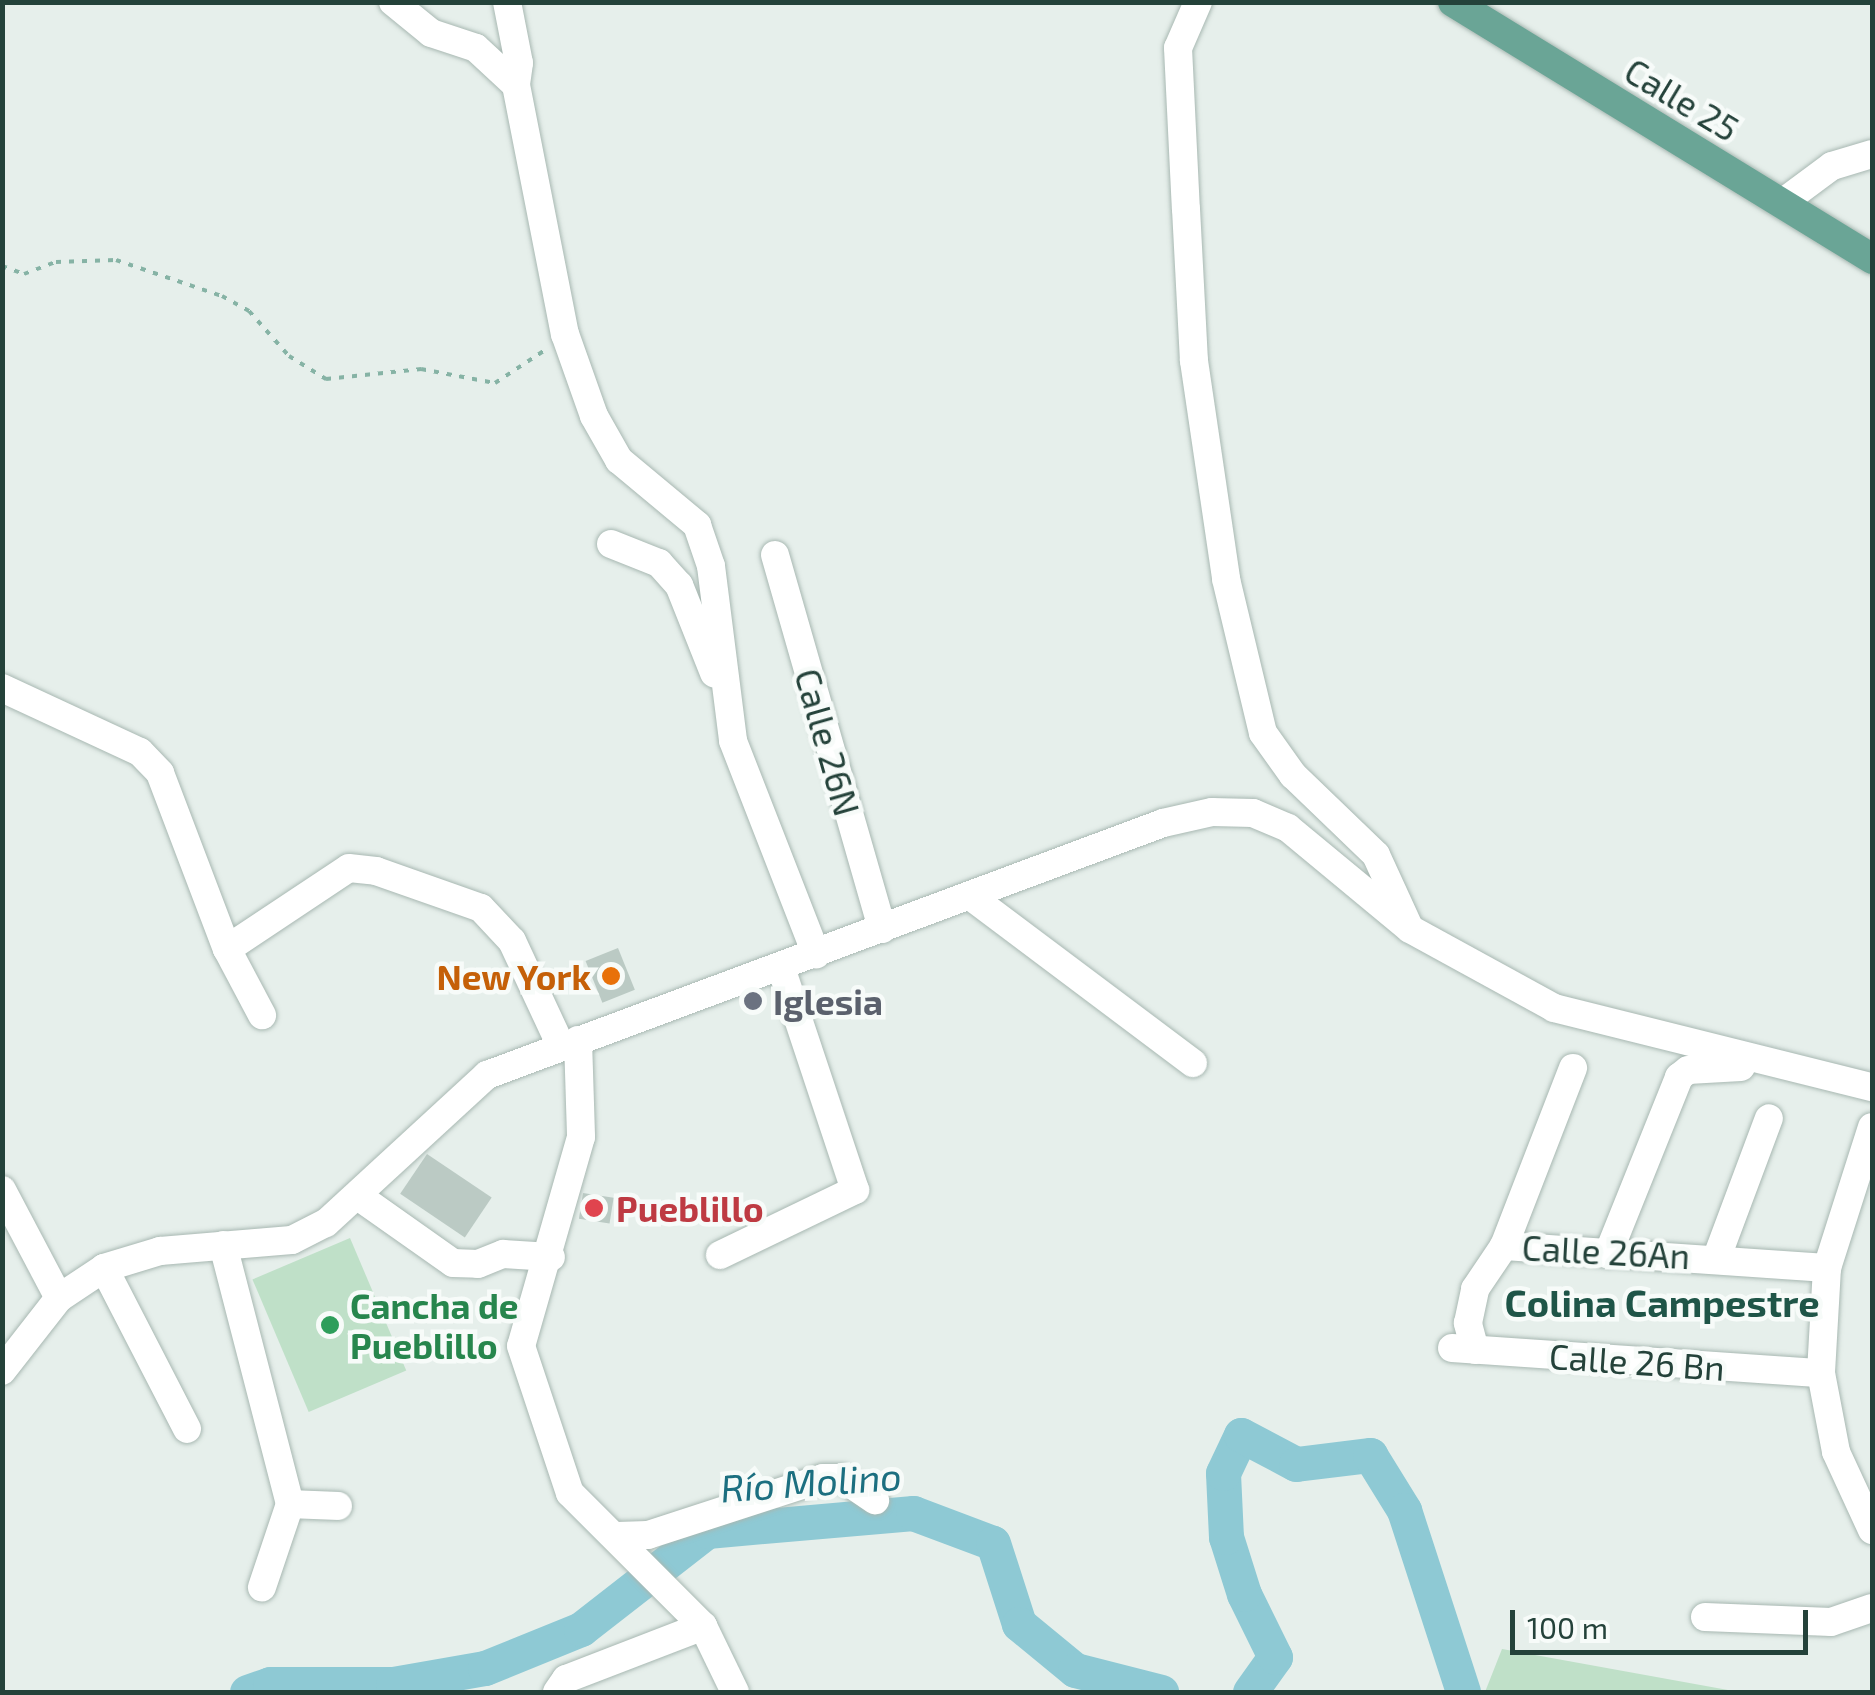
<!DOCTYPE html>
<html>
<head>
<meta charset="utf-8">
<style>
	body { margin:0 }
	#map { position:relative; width:1875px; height:1695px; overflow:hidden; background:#e6efeb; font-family:"Exo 2",sans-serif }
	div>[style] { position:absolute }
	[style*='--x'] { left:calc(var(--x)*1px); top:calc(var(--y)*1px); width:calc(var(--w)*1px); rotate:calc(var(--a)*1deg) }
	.green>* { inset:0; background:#bfe0c8; transform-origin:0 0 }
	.river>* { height:35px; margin:-17.5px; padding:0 17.5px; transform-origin:17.5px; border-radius:17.5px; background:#8ec9d4 }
	.building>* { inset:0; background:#bbcac4; transform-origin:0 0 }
	.path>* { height:4px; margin-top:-2px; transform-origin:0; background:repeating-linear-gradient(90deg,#86b3a5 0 5px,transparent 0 13px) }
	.roads { filter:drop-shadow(0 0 2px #a8b8b2) drop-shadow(0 0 2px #a8b8b2) }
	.minor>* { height:28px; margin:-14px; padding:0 14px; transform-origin:14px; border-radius:14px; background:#fff }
	.major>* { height:30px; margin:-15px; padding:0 15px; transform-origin:15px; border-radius:15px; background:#6aa596 }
	.dots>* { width:28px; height:28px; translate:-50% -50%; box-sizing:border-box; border:5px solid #f7fbf9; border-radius:50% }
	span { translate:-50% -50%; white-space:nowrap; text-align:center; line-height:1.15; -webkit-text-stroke:9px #f7fbf9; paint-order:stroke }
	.street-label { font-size:35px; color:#24423a }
	.food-label { font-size:35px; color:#c56008; font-weight:700 }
	.right { translate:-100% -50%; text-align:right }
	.worship-label { font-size:35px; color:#5b616d; font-weight:700 }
	.left { translate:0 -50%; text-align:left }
	.health-label { font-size:35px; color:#be3a42; font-weight:700 }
	.leisure-label { font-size:35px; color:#27864d; font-weight:700 }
	.neighbourhood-label { font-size:38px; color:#1f5548; font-weight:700 }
	.water-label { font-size:38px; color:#1c6f80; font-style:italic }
	.frame { position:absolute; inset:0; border:5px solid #24423a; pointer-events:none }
	.scale { position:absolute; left:1510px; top:1610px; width:298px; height:45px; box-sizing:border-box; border:5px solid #24423a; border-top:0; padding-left:12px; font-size:30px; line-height:35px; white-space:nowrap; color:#24423a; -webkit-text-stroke:8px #f7fbf9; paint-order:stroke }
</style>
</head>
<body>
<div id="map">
	<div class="green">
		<i style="left:350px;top:1238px;width:144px;height:106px;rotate:67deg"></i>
		<i style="clip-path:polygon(1502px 1649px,1739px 1692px,1485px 1692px)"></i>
	</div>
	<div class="river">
		<i style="--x:247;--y:1692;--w:24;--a:-19"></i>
		<i style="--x:270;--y:1684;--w:123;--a:0"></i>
		<i style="--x:393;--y:1684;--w:93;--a:-9.9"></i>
		<i style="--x:485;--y:1668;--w:104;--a:-22.1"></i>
		<i style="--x:581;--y:1629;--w:160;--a:-37.9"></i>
		<i style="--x:707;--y:1531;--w:207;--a:-5"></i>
		<i style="--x:913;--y:1513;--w:85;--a:20.6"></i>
		<i style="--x:993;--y:1543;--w:85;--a:72.2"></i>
		<i style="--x:1019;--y:1624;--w:72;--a:39.4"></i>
		<i style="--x:1075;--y:1670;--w:89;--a:14.3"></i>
		<i style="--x:1250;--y:1692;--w:43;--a:-54.5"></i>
		<i style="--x:1275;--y:1657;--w:70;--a:-116.2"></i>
		<i style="--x:1244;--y:1594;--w:60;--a:-107.5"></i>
		<i style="--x:1226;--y:1537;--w:64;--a:-92.7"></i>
		<i style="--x:1223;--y:1473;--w:42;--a:-64.7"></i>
		<i style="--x:1241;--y:1435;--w:62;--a:27.8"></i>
		<i style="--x:1296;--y:1464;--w:75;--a:-6.9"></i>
		<i style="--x:1370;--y:1455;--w:65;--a:58.3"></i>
		<i style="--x:1404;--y:1510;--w:191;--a:72"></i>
	</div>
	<div class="building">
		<i style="left:618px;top:948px;width:45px;height:35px;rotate:68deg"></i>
		<i style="left:427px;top:1154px;width:78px;height:48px;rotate:34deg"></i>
		<i style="left:583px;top:1193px;width:31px;height:26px;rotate:9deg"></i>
	</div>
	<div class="path">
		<i style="--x:2;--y:266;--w:23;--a:20"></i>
		<i style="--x:24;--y:274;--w:34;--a:-21"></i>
		<i style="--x:56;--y:262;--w:60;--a:-1.9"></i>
		<i style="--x:116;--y:260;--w:112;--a:18.8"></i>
		<i style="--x:222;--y:296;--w:31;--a:29"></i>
		<i style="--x:249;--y:311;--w:60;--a:48.4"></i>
		<i style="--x:289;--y:356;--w:44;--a:31.9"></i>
		<i style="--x:326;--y:379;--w:96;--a:-6"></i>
		<i style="--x:421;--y:369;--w:75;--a:10.7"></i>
		<i style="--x:495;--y:383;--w:60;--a:-33.4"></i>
	</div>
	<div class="roads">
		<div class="minor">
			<i style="--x:393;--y:2;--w:49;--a:39.2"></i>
			<i style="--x:431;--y:33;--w:47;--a:18.4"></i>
			<i style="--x:476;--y:48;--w:54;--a:42.8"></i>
			<i style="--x:516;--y:85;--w:254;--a:78.9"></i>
			<i style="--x:565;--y:334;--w:87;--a:70.5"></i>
			<i style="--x:594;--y:416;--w:51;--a:60.4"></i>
			<i style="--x:619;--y:460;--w:102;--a:39.8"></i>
			<i style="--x:697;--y:525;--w:43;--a:71.1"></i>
			<i style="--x:711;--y:566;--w:176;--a:82.8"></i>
			<i style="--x:733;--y:741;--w:229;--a:68.7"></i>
			<i style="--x:507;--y:2;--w:62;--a:78.9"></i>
			<i style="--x:519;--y:63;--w:22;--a:98"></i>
			<i style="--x:1198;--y:2;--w:50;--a:113.5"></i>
			<i style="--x:1178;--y:48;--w:161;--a:87.2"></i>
			<i style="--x:1186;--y:209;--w:152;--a:87"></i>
			<i style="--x:1194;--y:361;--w:220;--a:81.6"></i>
			<i style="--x:1226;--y:579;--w:158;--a:76.5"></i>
			<i style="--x:1263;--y:733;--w:52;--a:54.5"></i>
			<i style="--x:1293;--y:775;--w:115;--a:43.9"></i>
			<i style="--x:1376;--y:855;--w:79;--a:65.4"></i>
			<i style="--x:1782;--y:203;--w:62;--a:-36.5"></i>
			<i style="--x:1832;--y:166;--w:42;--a:-16.7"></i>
			<i style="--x:611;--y:544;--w:52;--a:21.6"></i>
			<i style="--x:659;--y:563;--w:30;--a:48"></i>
			<i style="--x:679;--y:585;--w:95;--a:68.3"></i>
			<i style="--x:775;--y:555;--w:389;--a:74"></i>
			<i style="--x:2;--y:688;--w:152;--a:24.9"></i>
			<i style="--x:140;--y:752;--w:29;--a:46"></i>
			<i style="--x:160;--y:773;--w:188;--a:69.2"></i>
			<i style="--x:227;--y:949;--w:75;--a:62.1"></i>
			<i style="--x:973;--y:898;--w:275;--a:36.9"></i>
			<i style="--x:227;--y:949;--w:146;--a:-33.6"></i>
			<i style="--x:349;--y:868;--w:27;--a:6"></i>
			<i style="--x:376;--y:871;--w:111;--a:19.4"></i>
			<i style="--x:481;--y:908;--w:45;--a:46.8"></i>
			<i style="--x:512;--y:941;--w:116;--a:65"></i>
			<i style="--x:578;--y:1040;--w:97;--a:88.2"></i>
			<i style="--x:581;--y:1137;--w:217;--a:106"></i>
			<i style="--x:521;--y:1346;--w:155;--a:71.6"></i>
			<i style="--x:570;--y:1493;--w:188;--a:45"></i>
			<i style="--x:703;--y:1626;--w:73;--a:64.1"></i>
			<i style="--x:1872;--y:1127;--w:148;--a:107.7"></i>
			<i style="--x:1827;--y:1268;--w:105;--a:93.3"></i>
			<i style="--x:1821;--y:1373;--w:80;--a:79.2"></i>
			<i style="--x:1836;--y:1452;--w:86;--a:65.2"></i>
			<i style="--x:2;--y:1190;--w:122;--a:62.2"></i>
			<i style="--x:358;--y:1196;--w:116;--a:35.2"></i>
			<i style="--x:453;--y:1263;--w:25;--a:2"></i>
			<i style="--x:478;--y:1264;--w:27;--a:-22"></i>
			<i style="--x:503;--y:1254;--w:48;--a:3.6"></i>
			<i style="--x:223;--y:1245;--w:268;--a:75.5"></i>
			<i style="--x:290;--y:1504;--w:88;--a:108.6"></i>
			<i style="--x:1504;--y:1246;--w:324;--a:3.9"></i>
			<i style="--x:1608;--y:1254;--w:191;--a:-68.1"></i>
			<i style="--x:1679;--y:1077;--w:11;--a:-38"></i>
			<i style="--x:1688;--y:1070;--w:53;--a:-3.2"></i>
			<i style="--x:720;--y:1255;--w:150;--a:-25.7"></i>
			<i style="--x:855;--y:1190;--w:234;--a:-108.4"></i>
			<i style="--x:1717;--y:1257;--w:148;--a:-69.5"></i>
			<i style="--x:104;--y:1268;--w:181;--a:62.7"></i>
			<i style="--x:1452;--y:1348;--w:370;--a:3.9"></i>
			<i style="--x:1475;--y:1350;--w:28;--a:-105"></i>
			<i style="--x:1468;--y:1323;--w:35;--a:-78"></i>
			<i style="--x:1475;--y:1289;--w:52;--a:-56"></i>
			<i style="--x:1504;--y:1246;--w:191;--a:-68.8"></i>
			<i style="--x:2;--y:1371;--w:93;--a:-52"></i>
			<i style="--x:59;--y:1298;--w:54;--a:-33.7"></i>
			<i style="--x:104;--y:1268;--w:59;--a:-16.9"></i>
			<i style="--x:160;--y:1251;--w:132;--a:-4.8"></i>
			<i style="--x:292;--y:1240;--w:38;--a:-27"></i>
			<i style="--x:326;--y:1223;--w:219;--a:-42.6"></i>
			<i style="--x:487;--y:1075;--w:721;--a:-20.44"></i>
			<i style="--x:1163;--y:823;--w:50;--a:-12.7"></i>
			<i style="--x:1212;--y:812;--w:41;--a:1.4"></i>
			<i style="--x:1253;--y:813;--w:38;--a:23"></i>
			<i style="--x:1288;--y:828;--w:158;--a:39.6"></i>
			<i style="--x:1410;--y:929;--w:164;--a:28.7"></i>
			<i style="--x:1554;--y:1008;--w:328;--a:14"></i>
			<i style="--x:290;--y:1504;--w:48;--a:2.4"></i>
			<i style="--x:617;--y:1536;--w:31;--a:-2"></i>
			<i style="--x:648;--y:1535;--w:184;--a:-18"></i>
			<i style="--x:823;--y:1478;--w:19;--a:0"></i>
			<i style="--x:842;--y:1478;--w:40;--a:34"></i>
			<i style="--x:1705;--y:1617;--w:126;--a:2.3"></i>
			<i style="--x:1831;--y:1622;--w:43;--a:-18.9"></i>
			<i style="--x:557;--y:1692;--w:16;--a:-55"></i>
			<i style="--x:566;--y:1679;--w:147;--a:-21.1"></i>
		</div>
		<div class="major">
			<i style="--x:1453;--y:2;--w:492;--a:31.5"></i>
		</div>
	</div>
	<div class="dots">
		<i style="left:611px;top:976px;background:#e8710a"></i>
		<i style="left:753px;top:1001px;background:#6b7280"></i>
		<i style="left:594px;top:1208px;background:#e0444e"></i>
		<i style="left:330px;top:1325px;background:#2e9e5b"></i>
	</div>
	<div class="street-label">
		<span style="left:1682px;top:99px;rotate:31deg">Calle 25</span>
		<span style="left:828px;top:742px;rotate:74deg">Calle 26N</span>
		<span style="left:1606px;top:1251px;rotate:3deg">Calle 26An</span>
		<span style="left:1637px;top:1361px;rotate:4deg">Calle 26 Bn</span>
	</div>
	<div class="food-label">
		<span class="right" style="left:591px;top:976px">New York</span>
	</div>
	<div class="worship-label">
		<span class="left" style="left:773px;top:1001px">Iglesia</span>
	</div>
	<div class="health-label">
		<span class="left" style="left:616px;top:1208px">Pueblillo</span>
	</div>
	<div class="leisure-label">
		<span class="left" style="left:350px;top:1325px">Cancha de<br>Pueblillo</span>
	</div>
	<div class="neighbourhood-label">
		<span style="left:1662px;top:1303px">Colina Campestre</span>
	</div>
	<div class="water-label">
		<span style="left:811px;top:1482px;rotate:-4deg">Río Molino</span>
	</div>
	<div class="frame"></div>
	<div class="scale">100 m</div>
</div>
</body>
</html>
